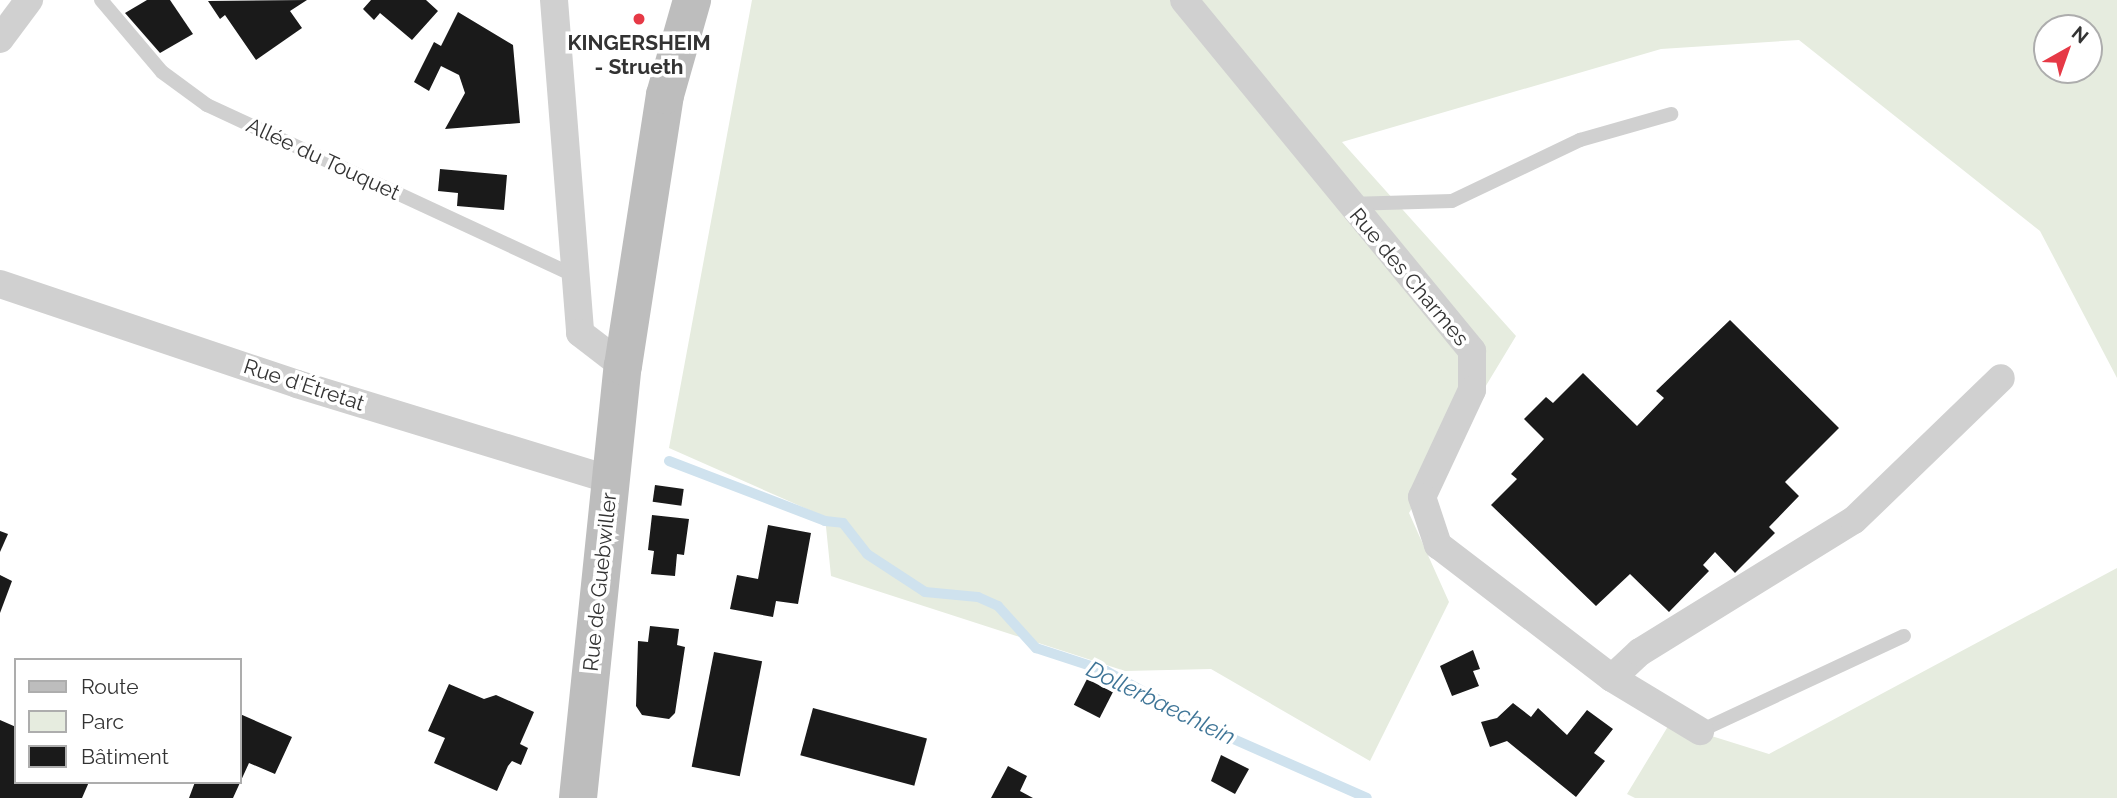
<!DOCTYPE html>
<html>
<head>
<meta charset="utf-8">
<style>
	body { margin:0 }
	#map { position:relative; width:2117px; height:798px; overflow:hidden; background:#fff; font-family:Raleway,sans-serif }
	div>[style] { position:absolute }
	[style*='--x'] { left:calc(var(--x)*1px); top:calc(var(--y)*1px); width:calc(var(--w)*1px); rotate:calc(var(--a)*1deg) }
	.green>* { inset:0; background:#e6ecdf }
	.stream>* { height:10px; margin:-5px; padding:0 5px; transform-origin:5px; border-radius:5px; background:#cfe2ee }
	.building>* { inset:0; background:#1a1a1a; transform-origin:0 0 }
	.service>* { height:14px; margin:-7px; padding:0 7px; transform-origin:7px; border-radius:7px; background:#d0d0d0 }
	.minor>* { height:28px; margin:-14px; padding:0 14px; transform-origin:14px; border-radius:14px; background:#d0d0d0 }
	.secondary>* { height:38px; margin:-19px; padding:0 19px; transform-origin:19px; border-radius:19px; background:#bdbdbd }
	.dots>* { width:19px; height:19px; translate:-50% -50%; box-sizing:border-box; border:4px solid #fff; border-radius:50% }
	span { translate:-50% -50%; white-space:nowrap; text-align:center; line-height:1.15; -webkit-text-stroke:7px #fff; paint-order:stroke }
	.poi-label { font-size:21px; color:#333; font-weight:700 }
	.street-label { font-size:21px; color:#333 }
	.water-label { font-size:23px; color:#3f7597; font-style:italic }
	.legend { position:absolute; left:14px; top:658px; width:228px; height:126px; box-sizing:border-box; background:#fff; border:2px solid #adadad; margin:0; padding:9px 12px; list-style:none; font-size:21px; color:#333 }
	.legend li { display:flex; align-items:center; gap:14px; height:35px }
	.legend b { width:35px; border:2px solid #adadad }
	.north { position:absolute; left:2033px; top:14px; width:70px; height:70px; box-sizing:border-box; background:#fff; border:2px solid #adadad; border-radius:50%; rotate:40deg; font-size:19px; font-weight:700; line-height:28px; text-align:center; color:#333 }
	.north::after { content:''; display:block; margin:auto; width:24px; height:32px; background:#e63946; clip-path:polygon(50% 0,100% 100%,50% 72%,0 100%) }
</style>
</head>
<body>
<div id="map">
	<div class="green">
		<i style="clip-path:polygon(evenodd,752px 0,2117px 0,2117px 378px,2040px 231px,1799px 40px,1661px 49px,1342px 142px,1516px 336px,1409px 513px,1449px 602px,1370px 761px,1211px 669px,1125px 671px,831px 576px,825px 517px,669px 448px,752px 0,2047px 28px,2089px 28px,2089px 70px,2047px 70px,2047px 28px)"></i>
		<i style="clip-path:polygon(2117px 568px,2117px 798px,1635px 798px,1627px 794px,1670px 723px,1769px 754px)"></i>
	</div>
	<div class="stream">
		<i style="--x:669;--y:461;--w:167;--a:21"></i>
		<i style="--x:825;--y:521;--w:18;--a:6"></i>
		<i style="--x:843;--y:523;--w:39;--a:52"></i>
		<i style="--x:867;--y:554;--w:69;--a:33.2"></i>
		<i style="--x:925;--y:592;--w:53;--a:5.4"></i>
		<i style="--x:978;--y:597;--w:22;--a:24"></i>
		<i style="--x:998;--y:606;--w:57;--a:47.9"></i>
		<i style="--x:1036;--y:648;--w:74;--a:18.2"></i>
		<i style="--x:1106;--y:671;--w:122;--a:28.9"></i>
		<i style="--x:1213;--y:730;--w:168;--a:23.8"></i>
	</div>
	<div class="building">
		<i style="clip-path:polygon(147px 0,170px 0,193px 34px,160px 53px,125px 13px)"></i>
		<i style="clip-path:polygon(307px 0,290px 11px,302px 28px,256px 60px,225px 15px,220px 19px,208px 1px)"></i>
		<i style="clip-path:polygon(371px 0,426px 0,438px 11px,412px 40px,380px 13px,374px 20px,363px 9px)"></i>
		<i style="clip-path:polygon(458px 12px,513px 45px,520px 123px,445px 129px,465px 93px,459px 75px,441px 66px,429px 91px,414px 82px,434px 42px,441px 46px)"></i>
		<i style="clip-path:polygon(440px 169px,507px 175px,504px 210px,457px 206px,458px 193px,438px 191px)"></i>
		<i style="clip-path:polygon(1730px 320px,1839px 428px,1785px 482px,1799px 496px,1769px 527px,1775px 533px,1735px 573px,1715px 552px,1703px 565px,1709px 571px,1669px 612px,1630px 574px,1596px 606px,1491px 505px,1517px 479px,1511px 474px,1544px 439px,1524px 419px,1546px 397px,1553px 403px,1583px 373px,1637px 426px,1664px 398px,1656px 391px)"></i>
		<i style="left:655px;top:485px;width:29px;height:17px;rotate:8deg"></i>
		<i style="clip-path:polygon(652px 515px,689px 519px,684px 555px,677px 554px,675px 576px,651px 574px,654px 551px,648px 550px)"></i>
		<i style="clip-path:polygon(768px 525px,811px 533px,798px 604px,776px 601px,773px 617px,730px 609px,737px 575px,758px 579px)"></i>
		<i style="clip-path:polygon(0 531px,8px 534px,0 552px)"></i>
		<i style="clip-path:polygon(0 575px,12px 581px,0 613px)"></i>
		<i style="clip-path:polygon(650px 626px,679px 629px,677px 645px,685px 647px,675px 713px,669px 719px,642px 715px,636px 706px,638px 641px,648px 642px)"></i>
		<i style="clip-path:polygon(1473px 650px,1480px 669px,1473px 671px,1479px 686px,1452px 696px,1440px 666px)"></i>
		<i style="left:714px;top:652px;width:49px;height:117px;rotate:11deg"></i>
		<i style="left:1087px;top:679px;width:29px;height:29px;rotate:27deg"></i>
		<i style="clip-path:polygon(449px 684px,484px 699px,496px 695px,534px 712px,520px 744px,528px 748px,521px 765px,512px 761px,508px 766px,497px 791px,434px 763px,445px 738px,428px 731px)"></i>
		<i style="clip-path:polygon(1513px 703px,1531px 717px,1538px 708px,1567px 735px,1587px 710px,1613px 729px,1594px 753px,1605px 761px,1576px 797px,1507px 741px,1490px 747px,1481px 722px,1497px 718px)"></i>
		<i style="left:813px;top:708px;width:118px;height:49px;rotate:15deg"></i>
		<i style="clip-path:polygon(240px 714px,292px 737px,275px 774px,249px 763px,233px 798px,189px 798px,195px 782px,240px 782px)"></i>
		<i style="clip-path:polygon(0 720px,16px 727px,16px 782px,89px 782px,82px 798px,0 798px)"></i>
		<i style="clip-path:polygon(1221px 755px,1249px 769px,1235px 794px,1211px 781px)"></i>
		<i style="clip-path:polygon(1008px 766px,1027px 776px,1020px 791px,1033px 798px,991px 798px)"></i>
	</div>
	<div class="service">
		<i style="--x:101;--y:0;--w:94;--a:49.7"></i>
		<i style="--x:162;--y:72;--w:56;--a:36.3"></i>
		<i style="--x:207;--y:105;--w:407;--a:24.9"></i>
		<i style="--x:1349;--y:204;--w:103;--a:-1.7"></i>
		<i style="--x:1452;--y:201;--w:142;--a:-25.5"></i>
		<i style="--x:1580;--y:140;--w:95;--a:-15.9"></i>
		<i style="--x:1700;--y:731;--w:225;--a:-25"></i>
	</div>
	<div class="minor">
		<i style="--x:554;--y:0;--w:334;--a:85.5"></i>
		<i style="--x:580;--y:333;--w:54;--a:37.5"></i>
		<i style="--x:1184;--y:0;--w:454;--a:50.6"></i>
		<i style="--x:1472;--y:351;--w:39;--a:90"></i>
		<i style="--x:1472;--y:390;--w:118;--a:115"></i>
		<i style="--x:1422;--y:497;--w:51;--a:71.6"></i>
		<i style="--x:1438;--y:545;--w:219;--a:37.4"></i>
		<i style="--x:1612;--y:678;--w:103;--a:31.1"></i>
		<i style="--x:0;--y:39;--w:49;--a:-53.4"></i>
		<i style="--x:0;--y:284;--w:313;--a:18.6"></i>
		<i style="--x:297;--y:384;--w:328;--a:17"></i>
		<i style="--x:1612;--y:678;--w:38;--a:-43"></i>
		<i style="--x:1640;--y:652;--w:251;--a:-31.7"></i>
		<i style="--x:1854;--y:520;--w:204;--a:-44"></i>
	</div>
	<div class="secondary">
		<i style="--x:578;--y:798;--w:434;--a:-84.1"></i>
		<i style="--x:623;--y:366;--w:274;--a:-81.2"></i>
		<i style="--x:665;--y:95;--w:99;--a:-74.1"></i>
	</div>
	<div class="dots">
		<i style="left:639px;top:19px;background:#e63946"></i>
	</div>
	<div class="poi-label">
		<span style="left:639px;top:55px">KINGERSHEIM<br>- Strueth</span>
	</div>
	<div class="street-label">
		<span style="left:323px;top:159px;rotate:25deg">Allée du Touquet</span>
		<span style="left:1409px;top:277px;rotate:50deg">Rue des Charmes</span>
		<span style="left:304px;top:385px;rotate:18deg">Rue d'Étretat</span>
		<span style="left:600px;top:582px;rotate:-84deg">Rue de Guebwiller</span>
	</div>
	<div class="water-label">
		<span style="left:1161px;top:703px;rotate:26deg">Dollerbaechlein</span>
	</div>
	<ul class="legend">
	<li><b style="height:9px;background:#bdbdbd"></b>Route</li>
	<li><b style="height:19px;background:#e6ecdf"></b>Parc</li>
	<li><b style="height:19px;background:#1a1a1a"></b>Bâtiment</li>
	</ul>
	<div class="north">N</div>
</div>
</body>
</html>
